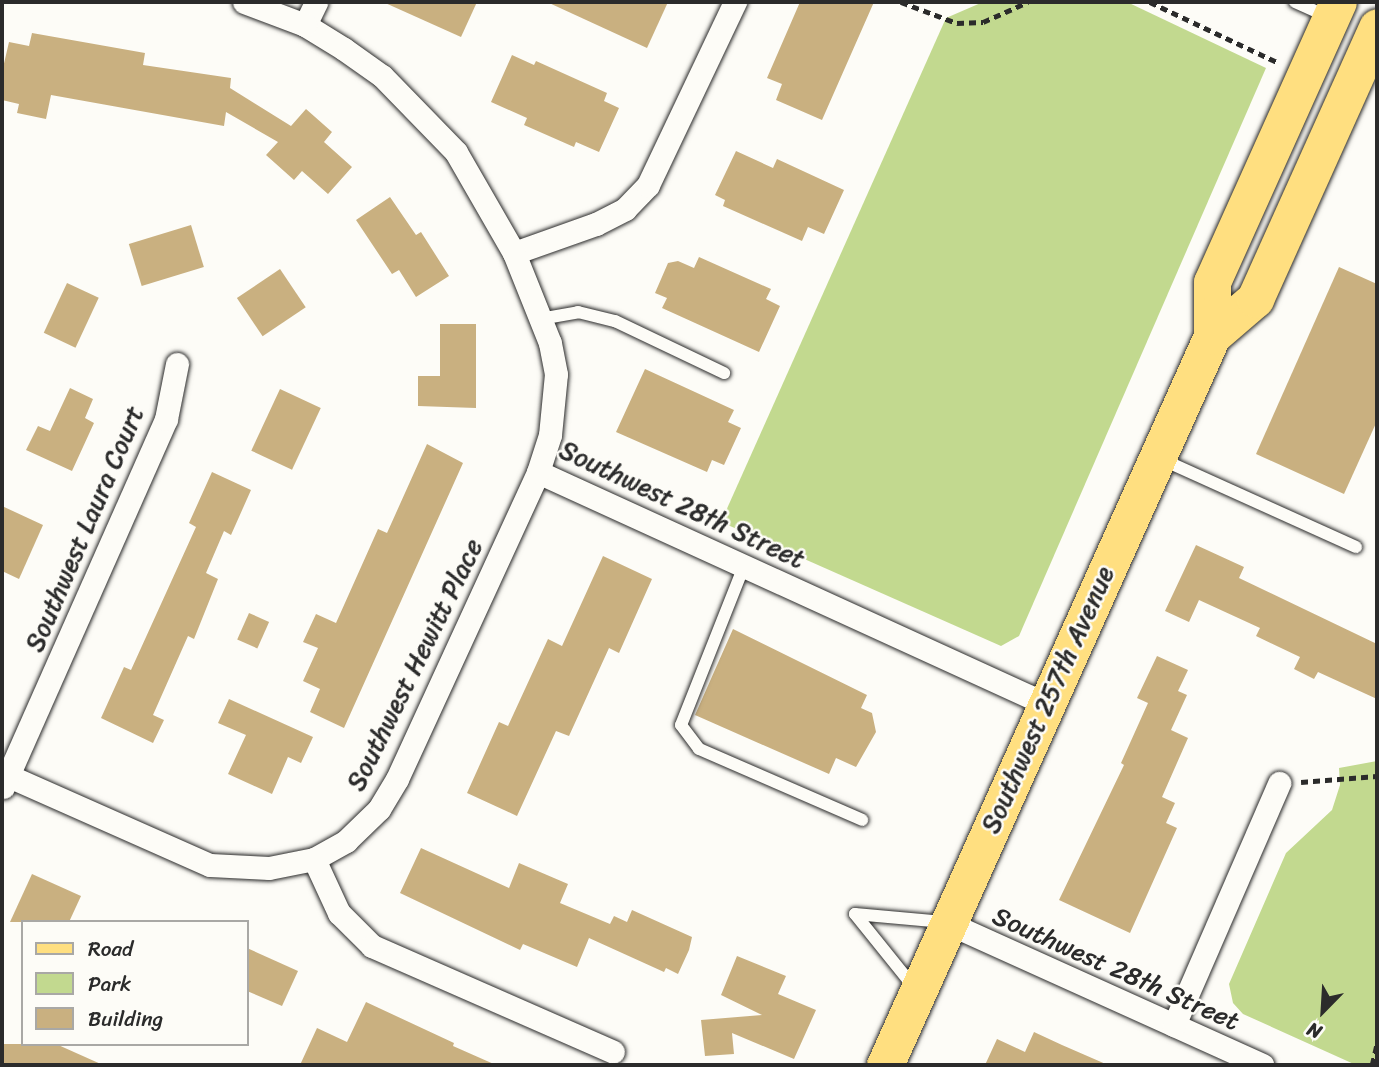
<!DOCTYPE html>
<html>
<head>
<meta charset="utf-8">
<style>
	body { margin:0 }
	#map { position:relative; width:1379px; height:1067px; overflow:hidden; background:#fdfcf7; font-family:Sriracha,sans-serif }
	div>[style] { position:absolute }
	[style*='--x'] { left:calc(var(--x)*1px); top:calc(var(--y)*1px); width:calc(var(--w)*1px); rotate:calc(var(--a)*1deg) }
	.green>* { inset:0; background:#c2d98f }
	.building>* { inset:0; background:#c9b080; transform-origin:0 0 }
	.path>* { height:4.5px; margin-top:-2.25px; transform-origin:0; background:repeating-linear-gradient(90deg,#2b2b2b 0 7px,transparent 0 12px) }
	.roads { filter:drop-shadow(0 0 2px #2b2b2b) drop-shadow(0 0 2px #2b2b2b) }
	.lane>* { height:12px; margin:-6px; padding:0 6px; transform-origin:6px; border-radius:6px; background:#fdfcf7 }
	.street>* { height:23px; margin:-11.5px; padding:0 11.5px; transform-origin:11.5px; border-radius:11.5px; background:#fdfcf7 }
	.primary>* { height:37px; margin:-18.5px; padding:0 18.5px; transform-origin:18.5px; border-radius:18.5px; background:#ffdf80 }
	span { translate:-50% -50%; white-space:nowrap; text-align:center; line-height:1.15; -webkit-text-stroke:5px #fdfcf7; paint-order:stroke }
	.street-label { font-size:26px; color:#2b2b2b }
	.frame { position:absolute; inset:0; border:4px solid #2b2b2b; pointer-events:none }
	.legend { position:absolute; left:21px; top:920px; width:228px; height:126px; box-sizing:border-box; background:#fdfcf7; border:2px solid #a9a8a5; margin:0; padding:9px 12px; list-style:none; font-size:21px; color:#2b2b2b }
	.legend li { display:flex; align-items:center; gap:14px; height:35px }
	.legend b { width:35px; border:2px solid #a9a8a5 }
	.north { position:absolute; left:1288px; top:976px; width:70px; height:70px; -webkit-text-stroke:5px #fdfcf7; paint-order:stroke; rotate:204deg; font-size:19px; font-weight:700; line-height:28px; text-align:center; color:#2b2b2b }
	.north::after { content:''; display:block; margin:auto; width:24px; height:32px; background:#2b2b2b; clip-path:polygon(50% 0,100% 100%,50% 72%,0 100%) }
</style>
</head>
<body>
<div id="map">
	<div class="green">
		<i style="clip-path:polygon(983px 2px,1127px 2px,1266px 68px,1019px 636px,1001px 646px,721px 522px,946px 18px)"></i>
		<i style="clip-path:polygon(1377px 761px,1377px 1065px,1356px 1065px,1243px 1014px,1233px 1003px,1229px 984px,1286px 853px,1332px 810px,1340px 785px,1339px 768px)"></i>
	</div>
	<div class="building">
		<i style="clip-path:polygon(383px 2px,477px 2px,461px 37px)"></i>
		<i style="clip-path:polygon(547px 2px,668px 2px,647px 48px)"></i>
		<i style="clip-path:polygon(800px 2px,874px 2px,822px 120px,776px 100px,782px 84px,767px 78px)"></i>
		<i style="clip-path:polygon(32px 33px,145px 53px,143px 65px,231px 78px,230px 88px,291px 126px,306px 109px,332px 132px,324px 142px,352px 167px,328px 194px,302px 171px,294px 180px,266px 155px,278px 142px,226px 112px,224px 126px,51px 95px,46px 119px,17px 113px,19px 104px,2px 100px,2px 72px,9px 42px,29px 46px)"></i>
		<i style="clip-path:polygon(512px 55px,534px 65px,536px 61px,607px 93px,604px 101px,619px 108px,599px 152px,576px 142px,574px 147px,524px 125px,527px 118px,491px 102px)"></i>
		<i style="clip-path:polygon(736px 151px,773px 168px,777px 159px,844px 190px,824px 234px,808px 227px,802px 241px,723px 206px,725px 200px,715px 195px)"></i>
		<i style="clip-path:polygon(390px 197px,416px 235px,421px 232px,449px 276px,416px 297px,399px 270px,392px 274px,356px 220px)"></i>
		<i style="left:191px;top:225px;width:44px;height:65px;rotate:73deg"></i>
		<i style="clip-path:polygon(699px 257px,771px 289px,766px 299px,780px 306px,759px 352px,662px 308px,667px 298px,655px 293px,668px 263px,678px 261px,694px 268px)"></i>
		<i style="clip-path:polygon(1339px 267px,1377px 284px,1377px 421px,1344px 494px,1256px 454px)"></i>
		<i style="left:280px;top:269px;width:46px;height:52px;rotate:56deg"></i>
		<i style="left:67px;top:283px;width:35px;height:55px;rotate:25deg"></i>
		<i style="clip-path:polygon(440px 324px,476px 324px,476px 408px,418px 406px,418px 376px,440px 376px)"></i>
		<i style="clip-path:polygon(645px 369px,734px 410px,728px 422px,741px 428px,724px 465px,712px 460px,707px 472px,616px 432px)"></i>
		<i style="clip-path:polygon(70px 388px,93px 399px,85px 418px,94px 423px,72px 471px,26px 450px,38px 426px,50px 431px)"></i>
		<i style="left:280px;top:389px;width:45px;height:68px;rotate:25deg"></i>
		<i style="clip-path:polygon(427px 444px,463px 463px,344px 728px,310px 712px,320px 689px,303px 681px,318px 648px,303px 642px,316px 614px,336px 623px,378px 529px,387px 533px)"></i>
		<i style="clip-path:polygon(212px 472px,251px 490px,231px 535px,224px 531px,206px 573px,218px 579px,194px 639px,188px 636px,153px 715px,164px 720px,153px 743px,101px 718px,124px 667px,131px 670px,196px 527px,189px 523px)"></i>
		<i style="clip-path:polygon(2px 506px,43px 525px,19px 579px,2px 571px)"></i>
		<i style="clip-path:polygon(1196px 545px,1244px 567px,1239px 578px,1377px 644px,1377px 699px,1318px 672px,1314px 679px,1294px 669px,1300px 657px,1256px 636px,1260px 628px,1199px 600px,1189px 622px,1165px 611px)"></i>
		<i style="clip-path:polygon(603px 556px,652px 579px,619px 653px,609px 648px,569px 736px,556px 731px,517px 816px,467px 793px,499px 722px,508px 726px,548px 639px,562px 646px)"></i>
		<i style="left:249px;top:613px;width:22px;height:29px;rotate:24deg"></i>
		<i style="clip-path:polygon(733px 629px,867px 695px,861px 708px,872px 713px,876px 732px,856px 767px,836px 758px,829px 774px,695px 715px)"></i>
		<i style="clip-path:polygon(1157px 656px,1188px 670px,1178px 691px,1187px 695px,1171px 730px,1188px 738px,1162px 797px,1175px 803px,1166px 823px,1177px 828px,1130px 933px,1059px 900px,1124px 765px,1121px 763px,1148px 703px,1137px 698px)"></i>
		<i style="clip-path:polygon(229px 699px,313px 737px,301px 763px,288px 757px,272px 794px,228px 774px,246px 735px,218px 723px)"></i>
		<i style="clip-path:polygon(421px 848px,509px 888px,519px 863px,568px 884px,560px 903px,610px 924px,614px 916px,627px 922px,632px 910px,692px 937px,689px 950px,678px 974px,666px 968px,664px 972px,589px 938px,577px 967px,523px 944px,520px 950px,400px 893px)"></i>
		<i style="clip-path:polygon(32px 874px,81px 896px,69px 922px,10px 922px)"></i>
		<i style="clip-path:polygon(247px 948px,298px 971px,282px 1006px,247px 991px)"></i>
		<i style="clip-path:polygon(737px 956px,786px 976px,778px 994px,816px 1010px,794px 1059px,732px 1033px,734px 1054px,705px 1056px,701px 1020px,762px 1015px,721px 995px)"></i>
		<i style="clip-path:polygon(366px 1002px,454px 1043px,453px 1046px,496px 1065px,300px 1065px,317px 1028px,347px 1042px)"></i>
		<i style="clip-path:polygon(1034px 1032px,1062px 1045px,1108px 1065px,985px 1065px,997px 1039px,1025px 1052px)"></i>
		<i style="clip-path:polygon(2px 1044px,56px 1044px,103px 1065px,2px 1065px)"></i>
	</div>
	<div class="path">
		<i style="--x:901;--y:2;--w:60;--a:20.6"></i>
		<i style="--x:957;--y:23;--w:26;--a:-2"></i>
		<i style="--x:983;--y:22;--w:49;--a:-24"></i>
		<i style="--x:1150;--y:2;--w:143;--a:25.3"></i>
		<i style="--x:1301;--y:782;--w:76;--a:-4.5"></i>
		<i style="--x:1372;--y:1065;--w:23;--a:-77"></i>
	</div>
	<div class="roads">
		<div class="lane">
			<i style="--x:1295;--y:2;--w:35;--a:24"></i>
			<i style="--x:540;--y:319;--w:39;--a:-10"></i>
			<i style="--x:578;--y:312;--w:38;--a:14"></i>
			<i style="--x:615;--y:321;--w:121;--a:25.5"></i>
			<i style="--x:1161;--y:459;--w:214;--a:24.3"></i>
			<i style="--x:744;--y:566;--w:171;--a:111.6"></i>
			<i style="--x:681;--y:725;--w:30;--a:53"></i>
			<i style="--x:699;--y:749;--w:178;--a:23.5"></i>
			<i style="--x:855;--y:914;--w:94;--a:51.1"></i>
			<i style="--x:855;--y:914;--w:89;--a:5.1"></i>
		</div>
		<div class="street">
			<i style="--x:305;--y:25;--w:25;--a:-64"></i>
			<i style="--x:514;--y:253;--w:87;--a:-19.5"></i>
			<i style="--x:596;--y:224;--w:33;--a:-27"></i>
			<i style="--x:625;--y:209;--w:33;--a:-46"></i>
			<i style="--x:648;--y:185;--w:203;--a:-64.6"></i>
			<i style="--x:538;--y:472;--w:558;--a:24.55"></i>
			<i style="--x:2;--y:773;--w:227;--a:23.9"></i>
			<i style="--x:210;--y:865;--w:59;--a:2.9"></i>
			<i style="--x:269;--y:868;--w:46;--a:-11.3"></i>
			<i style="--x:314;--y:859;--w:37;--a:-29"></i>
			<i style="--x:346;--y:841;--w:46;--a:-44.1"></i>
			<i style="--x:379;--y:809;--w:35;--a:-59"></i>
			<i style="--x:397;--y:779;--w:338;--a:-65.3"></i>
			<i style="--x:538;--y:472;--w:39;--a:-72"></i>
			<i style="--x:550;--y:435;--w:61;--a:-84.4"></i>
			<i style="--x:556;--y:374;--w:32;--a:-101"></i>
			<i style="--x:550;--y:343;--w:97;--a:-111.8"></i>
			<i style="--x:514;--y:253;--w:116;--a:-119.9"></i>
			<i style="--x:456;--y:152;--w:106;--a:-134.2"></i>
			<i style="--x:382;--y:76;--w:47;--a:-144.6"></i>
			<i style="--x:344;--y:49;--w:46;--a:-148.4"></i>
			<i style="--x:305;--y:25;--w:65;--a:-159.3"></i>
			<i style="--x:3;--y:787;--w:402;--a:-66.1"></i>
			<i style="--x:166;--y:419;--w:56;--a:-78.7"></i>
			<i style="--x:314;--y:859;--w:60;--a:65.2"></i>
			<i style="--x:339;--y:913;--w:47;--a:45"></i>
			<i style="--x:372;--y:946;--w:263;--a:23.7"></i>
			<i style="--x:948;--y:923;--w:345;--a:24.3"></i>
			<i style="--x:1174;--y:1025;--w:264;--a:-66.5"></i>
		</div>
		<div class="primary">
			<i style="--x:1212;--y:336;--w:57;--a:-40.7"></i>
			<i style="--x:1255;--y:299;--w:298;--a:-65.8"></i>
			<i style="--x:885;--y:1065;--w:799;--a:-65.84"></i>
			<i style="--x:1212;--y:336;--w:54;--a:-90"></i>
			<i style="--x:1212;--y:282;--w:307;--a:-65.8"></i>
		</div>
	</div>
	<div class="street-label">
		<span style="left:682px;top:505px;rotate:25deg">Southwest 28th Street</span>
		<span style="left:85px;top:529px;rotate:-67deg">Southwest Laura Court</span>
		<span style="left:415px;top:665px;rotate:-64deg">Southwest Hewitt Place</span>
		<span style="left:1048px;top:700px;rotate:-66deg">Southwest 257th Avenue</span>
		<span style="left:1116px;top:969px;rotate:24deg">Southwest 28th Street</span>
	</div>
	<div class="frame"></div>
	<ul class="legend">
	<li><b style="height:9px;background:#ffdf80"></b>Road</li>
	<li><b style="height:19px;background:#c2d98f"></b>Park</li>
	<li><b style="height:19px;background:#c9b080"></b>Building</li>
	</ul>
	<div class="north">N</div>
</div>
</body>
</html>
